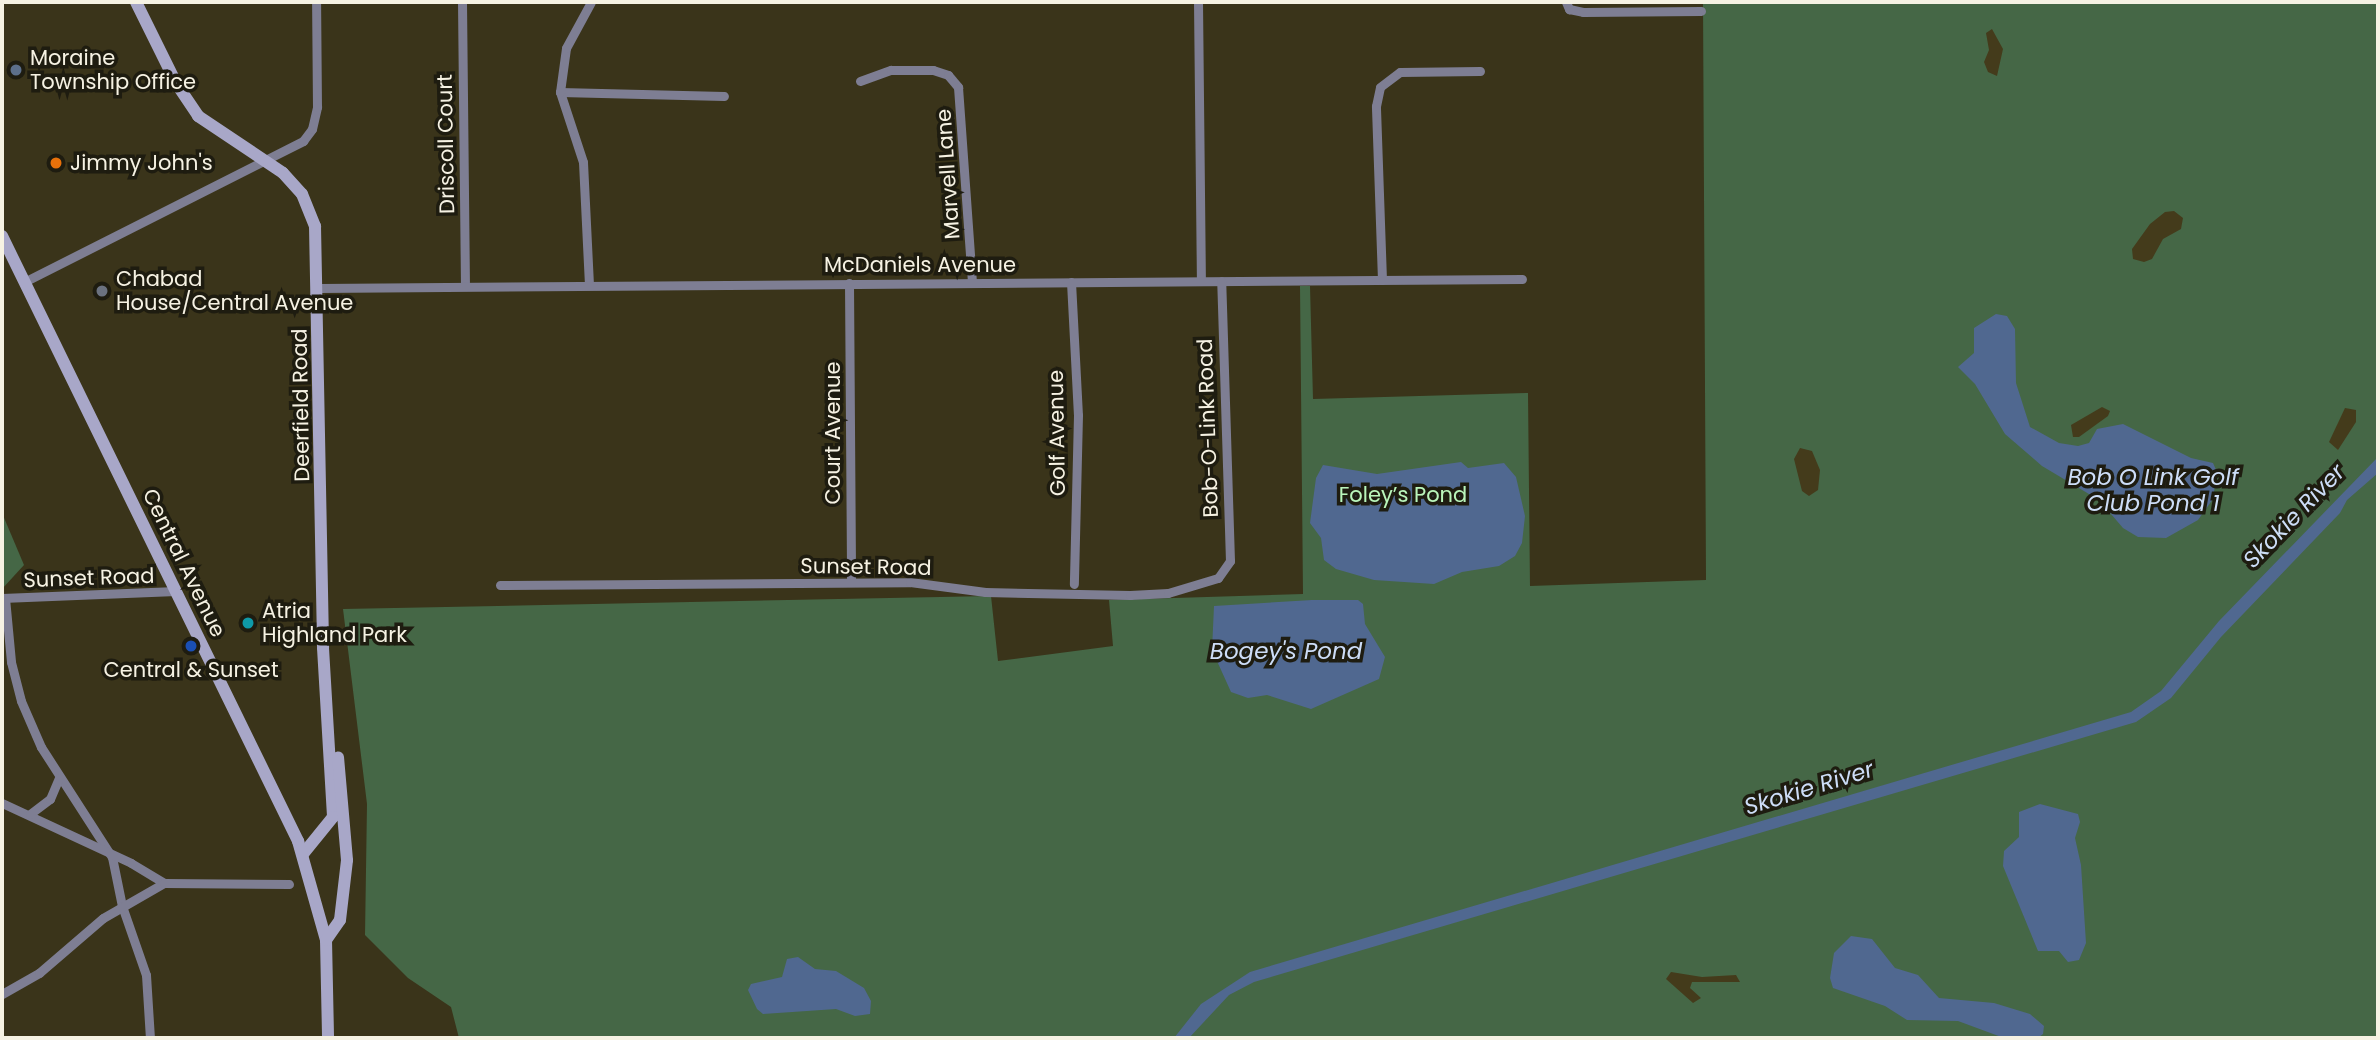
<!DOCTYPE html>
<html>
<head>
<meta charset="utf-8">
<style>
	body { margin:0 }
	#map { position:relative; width:2380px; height:1040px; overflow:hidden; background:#3a341a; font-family:Poppins,sans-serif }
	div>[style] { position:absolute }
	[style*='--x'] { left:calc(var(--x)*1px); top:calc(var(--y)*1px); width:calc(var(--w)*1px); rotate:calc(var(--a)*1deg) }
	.green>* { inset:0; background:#456746 }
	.sand>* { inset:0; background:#443b1b }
	.water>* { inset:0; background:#506890 }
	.street>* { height:9px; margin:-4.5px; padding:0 4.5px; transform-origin:4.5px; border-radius:4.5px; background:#7e7e93 }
	.secondary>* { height:12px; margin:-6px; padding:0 6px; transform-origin:6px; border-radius:6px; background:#a8a7c8 }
	.dots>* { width:19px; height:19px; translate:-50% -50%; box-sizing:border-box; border:4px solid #1e1c10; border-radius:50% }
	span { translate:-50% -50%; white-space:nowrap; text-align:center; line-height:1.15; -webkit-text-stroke:7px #1e1c10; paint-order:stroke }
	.poi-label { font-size:21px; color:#f6f2e3 }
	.left { translate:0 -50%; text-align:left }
	.street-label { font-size:21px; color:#f6f2e3 }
	.park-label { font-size:21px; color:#baf6bb }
	.water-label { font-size:23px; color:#cdddf7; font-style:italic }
	.frame { position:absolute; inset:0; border:4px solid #f6f2e3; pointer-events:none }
</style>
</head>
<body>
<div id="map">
	<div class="green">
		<i style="clip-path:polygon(1703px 2px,2378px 2px,2378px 1038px,459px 1038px,451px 1007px,408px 978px,365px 935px,367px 804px,343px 609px,991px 596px,998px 661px,1113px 646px,1109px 600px,1303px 594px,1300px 286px,1310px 286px,1313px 399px,1528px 393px,1530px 586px,1706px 580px)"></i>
		<i style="clip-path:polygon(2px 513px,24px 565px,2px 589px)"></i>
	</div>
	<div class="sand">
		<i style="clip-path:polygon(1992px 29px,2003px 49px,1997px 76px,1988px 72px,1984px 62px,1989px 50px,1986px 33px)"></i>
		<i style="clip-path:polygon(2174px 211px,2183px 218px,2181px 229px,2163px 239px,2152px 259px,2144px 262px,2133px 259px,2132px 249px,2150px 224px,2165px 212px)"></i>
		<i style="clip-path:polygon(2102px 407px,2110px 411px,2108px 416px,2079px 437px,2073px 437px,2071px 425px)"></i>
		<i style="clip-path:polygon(2345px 408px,2356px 410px,2356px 422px,2338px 450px,2329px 442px)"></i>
		<i style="clip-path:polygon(1800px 448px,1812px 451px,1820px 470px,1818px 490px,1809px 496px,1802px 491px,1794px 459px)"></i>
		<i style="clip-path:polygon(1671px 972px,1702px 977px,1736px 975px,1740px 982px,1692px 982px,1690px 988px,1701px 998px,1693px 1003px,1666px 979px)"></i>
	</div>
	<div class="water">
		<i style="clip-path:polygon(1996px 314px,2007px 316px,2015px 329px,2016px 383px,2030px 427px,2059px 443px,2078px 446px,2089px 443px,2097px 429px,2123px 424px,2191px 458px,2213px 463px,2217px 472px,2213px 499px,2198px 520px,2166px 538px,2138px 537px,2123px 528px,2099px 500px,2042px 466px,2005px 434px,1975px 384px,1958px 367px,1974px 353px,1974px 328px)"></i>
		<i style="clip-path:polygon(2378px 457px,2378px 473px,2347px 500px,2340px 513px,2221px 637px,2171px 698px,2136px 722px,1254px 982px,1229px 995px,1189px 1038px,1174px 1038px,1201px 1004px,1250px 972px,2131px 712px,2161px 691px,2219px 621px)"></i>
		<i style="clip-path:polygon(1461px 462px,1468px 468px,1504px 463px,1516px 477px,1525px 516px,1522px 543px,1515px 556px,1499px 566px,1462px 572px,1434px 584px,1374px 580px,1336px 569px,1324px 560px,1321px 538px,1310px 523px,1316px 478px,1323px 465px,1377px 474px)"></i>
		<i style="clip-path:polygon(1312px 600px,1358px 600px,1363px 604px,1365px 624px,1385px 657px,1379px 679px,1311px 709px,1267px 695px,1248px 698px,1231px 692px,1212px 650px,1214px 606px)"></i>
		<i style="clip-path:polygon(2040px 804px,2078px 814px,2080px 822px,2075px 838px,2081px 865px,2086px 943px,2079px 960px,2068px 962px,2059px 951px,2038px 951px,2003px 866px,2004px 851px,2019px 837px,2019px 812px)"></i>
		<i style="clip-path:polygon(1851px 936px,1872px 939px,1895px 968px,1918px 975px,1939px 998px,1994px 1003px,2030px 1014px,2044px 1026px,2043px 1034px,2038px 1038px,2004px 1038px,1958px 1021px,1907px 1020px,1885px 1006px,1833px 988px,1830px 978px,1834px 953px)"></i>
		<i style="clip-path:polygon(798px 957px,815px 969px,836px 971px,864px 988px,871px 1001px,870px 1014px,855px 1016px,836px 1009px,763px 1014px,757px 1009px,748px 990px,751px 984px,782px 977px,787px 959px)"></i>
	</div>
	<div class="street">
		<i style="--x:462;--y:2;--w:283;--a:89.4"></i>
		<i style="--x:1198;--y:2;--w:279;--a:89.4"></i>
		<i style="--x:1566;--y:2;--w:8;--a:67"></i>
		<i style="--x:1569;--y:9;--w:14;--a:12"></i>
		<i style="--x:1583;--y:12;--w:118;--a:-0.5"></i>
		<i style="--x:860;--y:81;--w:33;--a:-20"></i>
		<i style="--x:891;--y:70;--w:42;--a:0"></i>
		<i style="--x:933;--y:70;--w:16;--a:18"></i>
		<i style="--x:948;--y:75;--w:16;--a:50"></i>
		<i style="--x:958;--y:87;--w:196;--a:85.9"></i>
		<i style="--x:560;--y:92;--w:164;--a:1.4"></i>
		<i style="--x:1382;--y:280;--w:174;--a:-92"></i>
		<i style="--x:1376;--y:106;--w:19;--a:-78"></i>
		<i style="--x:1380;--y:87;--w:25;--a:-37"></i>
		<i style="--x:1400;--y:72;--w:80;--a:-0.7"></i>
		<i style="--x:24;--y:282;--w:313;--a:-26.8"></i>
		<i style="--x:303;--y:141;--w:15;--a:-53"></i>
		<i style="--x:312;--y:129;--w:23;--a:-77"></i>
		<i style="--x:317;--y:107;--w:105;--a:-90.5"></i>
		<i style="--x:1071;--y:282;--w:133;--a:87"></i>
		<i style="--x:1078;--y:415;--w:169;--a:91.4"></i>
		<i style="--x:849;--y:283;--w:299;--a:89.6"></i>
		<i style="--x:589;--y:285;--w:123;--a:-92.8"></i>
		<i style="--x:583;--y:162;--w:74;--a:-108.2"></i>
		<i style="--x:560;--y:92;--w:44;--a:-82.2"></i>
		<i style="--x:566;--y:48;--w:52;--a:-61.5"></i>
		<i style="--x:319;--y:288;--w:1203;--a:-0.43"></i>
		<i style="--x:500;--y:585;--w:410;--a:-0.4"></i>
		<i style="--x:910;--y:582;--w:76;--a:7.6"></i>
		<i style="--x:985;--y:592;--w:145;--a:1.2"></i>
		<i style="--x:1130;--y:595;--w:38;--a:-3"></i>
		<i style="--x:1168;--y:593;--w:52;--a:-16.7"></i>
		<i style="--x:1218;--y:578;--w:21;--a:-55"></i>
		<i style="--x:1230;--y:561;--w:280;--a:-91.8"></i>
		<i style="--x:2;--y:598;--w:174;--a:-2.3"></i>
		<i style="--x:5;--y:598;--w:64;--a:84.6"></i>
		<i style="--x:11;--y:662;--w:40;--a:75.6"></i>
		<i style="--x:21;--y:701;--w:50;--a:66.5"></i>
		<i style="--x:41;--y:747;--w:131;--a:57.2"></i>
		<i style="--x:112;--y:857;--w:50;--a:78.5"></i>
		<i style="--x:122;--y:906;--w:73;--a:70.8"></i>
		<i style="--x:146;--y:975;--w:63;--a:86.4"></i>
		<i style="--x:2;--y:803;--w:142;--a:24.9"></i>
		<i style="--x:131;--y:863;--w:39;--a:31"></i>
		<i style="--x:30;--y:814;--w:25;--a:-37"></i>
		<i style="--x:50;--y:799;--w:23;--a:-67"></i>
		<i style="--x:2;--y:994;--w:43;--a:-29.6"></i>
		<i style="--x:39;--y:973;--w:84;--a:-40.7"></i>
		<i style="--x:103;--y:918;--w:70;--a:-29.8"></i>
		<i style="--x:164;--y:883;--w:125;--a:0.5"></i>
	</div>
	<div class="secondary">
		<i style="--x:136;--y:2;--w:90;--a:63.7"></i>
		<i style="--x:176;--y:83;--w:40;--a:56"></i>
		<i style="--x:198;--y:116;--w:102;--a:33.8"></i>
		<i style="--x:283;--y:173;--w:28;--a:48"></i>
		<i style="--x:302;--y:194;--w:35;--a:68"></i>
		<i style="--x:315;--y:226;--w:422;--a:88.9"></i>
		<i style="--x:323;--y:648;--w:169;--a:86.6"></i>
		<i style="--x:333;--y:817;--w:48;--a:129"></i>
		<i style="--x:2;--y:236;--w:674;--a:63.93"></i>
		<i style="--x:298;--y:841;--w:103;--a:74.2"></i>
		<i style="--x:326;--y:940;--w:98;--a:88.8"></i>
		<i style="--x:326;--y:940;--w:24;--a:-55"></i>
		<i style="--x:340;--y:920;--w:60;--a:-83.3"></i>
		<i style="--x:347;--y:860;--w:103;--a:-95"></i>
	</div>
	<div class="dots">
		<i style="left:16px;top:70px;background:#5c6f8a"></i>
		<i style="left:56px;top:163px;background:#e8710a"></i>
		<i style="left:102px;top:291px;background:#6b7280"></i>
		<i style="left:248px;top:623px;background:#0f9aa8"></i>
		<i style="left:191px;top:646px;background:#1a4fb4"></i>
	</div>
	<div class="poi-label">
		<span class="left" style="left:30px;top:70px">Moraine<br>Township Office</span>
		<span class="left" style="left:70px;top:163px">Jimmy John's</span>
		<span class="left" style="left:116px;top:291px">Chabad<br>House/Central Avenue</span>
		<span class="left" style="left:262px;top:623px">Atria<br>Highland Park</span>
		<span style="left:191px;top:670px">Central &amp; Sunset</span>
	</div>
	<div class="street-label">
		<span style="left:446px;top:144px;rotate:-91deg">Driscoll Court</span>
		<span style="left:948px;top:174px;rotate:-94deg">Marvell Lane</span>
		<span style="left:920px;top:265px">McDaniels Avenue</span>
		<span style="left:301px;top:405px;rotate:-91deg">Deerfield Road</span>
		<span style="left:1208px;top:428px;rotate:-92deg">Bob-O-Link Road</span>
		<span style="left:833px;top:433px;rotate:-90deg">Court Avenue</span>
		<span style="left:1057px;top:433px;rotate:-91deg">Golf Avenue</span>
		<span style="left:184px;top:563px;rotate:64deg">Central Avenue</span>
		<span style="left:866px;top:567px;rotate:1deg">Sunset Road</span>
		<span style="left:89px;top:578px;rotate:-2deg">Sunset Road</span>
	</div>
	<div class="park-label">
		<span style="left:1403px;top:495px">Foley’s Pond</span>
	</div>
	<div class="water-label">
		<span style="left:2153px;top:490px">Bob O Link Golf<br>Club Pond 1</span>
		<span style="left:2294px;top:516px;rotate:-46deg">Skokie River</span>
		<span style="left:1286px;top:651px">Bogey's Pond</span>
		<span style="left:1809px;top:788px;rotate:-17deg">Skokie River</span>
	</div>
	<div class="frame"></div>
</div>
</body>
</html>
